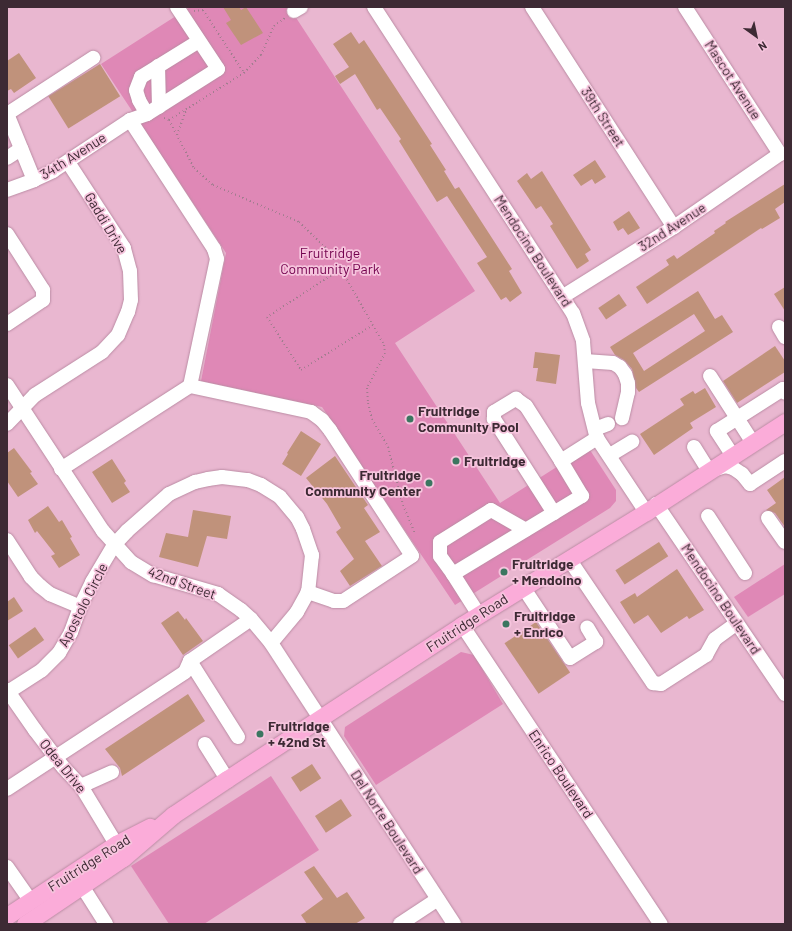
<!DOCTYPE html>
<html>
<head>
<meta charset="utf-8">
<style>
	body { margin:0 }
	#map { position:relative; width:792px; height:931px; overflow:hidden; background:#e9b7d0; font-family:Barlow,sans-serif }
	div>[style] { position:absolute }
	[style*='--x'] { left:calc(var(--x)*1px); top:calc(var(--y)*1px); width:calc(var(--w)*1px); rotate:calc(var(--a)*1deg) }
	.green>* { inset:0; background:#df88b6 }
	.building>* { inset:0; background:#c0927b; transform-origin:0 0 }
	.path>* { height:2px; margin-top:-1px; transform-origin:0; background:repeating-linear-gradient(90deg,#a27d8f 0 1px,transparent 0 4px) }
	.roads { filter:drop-shadow(0 0 1px #bb8ca4) drop-shadow(0 0 1px #bb8ca4) }
	.minor>* { height:14px; margin:-7px; padding:0 7px; transform-origin:7px; border-radius:7px; background:#fff }
	.major>* { height:17px; margin:-8.5px; padding:0 8.5px; transform-origin:8.5px; border-radius:8.5px; background:#fbacd9 }
	.dots>* { width:11px; height:11px; translate:-50% -50%; box-sizing:border-box; border:2px solid #f6c4dd; border-radius:50% }
	span { translate:-50% -50%; white-space:nowrap; text-align:center; line-height:1.15; -webkit-text-stroke:3.5px #f6c4dd; paint-order:stroke }
	.street-label { font-size:14px; color:#3d2a34 }
	.park-label { font-size:14px; color:#72004d }
	.poi-label { font-size:14px; color:#3d2a34; font-weight:700 }
	.left { translate:0 -50%; text-align:left }
	.right { translate:-100% -50%; text-align:right }
	.frame { position:absolute; inset:0; border:8px solid #3d2a34; pointer-events:none }
	.north { position:absolute; left:736px; top:16px; width:40px; height:40px; -webkit-text-stroke:3px #f6c4dd; paint-order:stroke; rotate:147deg; font-size:11px; font-weight:700; line-height:16px; text-align:center; color:#3d2a34 }
	.north::after { content:''; display:block; margin:auto; width:14px; height:18px; background:#3d2a34; clip-path:polygon(50% 0,100% 100%,50% 72%,0 100%) }
</style>
</head>
<body>
<div id="map">
	<div class="green">
		<i style="clip-path:polygon(190px 7px,289px 7px,475px 291px,395px 343px,500px 503px,588px 447px,616px 490px,616px 501px,610px 508px,455px 605px,322px 407px,201px 381px,226px 253px,101px 64px)"></i>
		<i style="clip-path:polygon(785px 564px,785px 594px,748px 617px,734px 597px)"></i>
		<i style="clip-path:polygon(461px 652px,474px 655px,503px 704px,376px 785px,344px 736px,345px 727px)"></i>
		<i style="clip-path:polygon(271px 776px,319px 850px,204px 924px,169px 924px,131px 866px)"></i>
	</div>
	<div class="building">
		<i style="clip-path:polygon(223px 7px,239px 7px,241px 10px,246px 7px,263px 33px,241px 45px,226px 23px,231px 20px)"></i>
		<i style="clip-path:polygon(351px 32px,359px 44px,364px 40px,393px 84px,432px 144px,430px 145px,446px 170px,444px 171px,455px 189px,459px 187px,512px 269px,509px 271px,522px 293px,510px 302px,506px 297px,501px 300px,477px 263px,487px 257px,447px 196px,437px 202px,399px 141px,401px 139px,380px 108px,377px 110px,355px 74px,340px 84px,335px 76px,349px 67px,333px 44px)"></i>
		<i style="clip-path:polygon(19px 53px,36px 78px,14px 93px,11px 89px,7px 91px,7px 61px)"></i>
		<i style="left:100px;top:64px;width:38px;height:61px;rotate:58deg"></i>
		<i style="clip-path:polygon(595px 160px,606px 177px,595px 184px,592px 179px,581px 186px,573px 175px)"></i>
		<i style="clip-path:polygon(542px 171px,591px 250px,585px 254px,589px 261px,577px 269px,550px 226px,553px 224px,541px 206px,536px 209px,517px 181px,527px 173px,531px 179px)"></i>
		<i style="clip-path:polygon(785px 184px,785px 202px,775px 209px,780px 218px,762px 229px,761px 228px,647px 304px,636px 287px,669px 265px,666px 260px,674px 255px,677px 259px,715px 233px,714px 231px,726px 223px,725px 222px)"></i>
		<i style="clip-path:polygon(629px 211px,640px 228px,628px 235px,623px 228px,618px 231px,613px 222px)"></i>
		<i style="clip-path:polygon(785px 287px,785px 311px,774px 294px)"></i>
		<i style="clip-path:polygon(evenodd,698px 291px,715px 319px,722px 315px,733px 332px,639px 392px,636px 388px,632px 369px,624px 360px,615px 355px,610px 347px,698px 291px,694px 314px,705px 331px,644px 371px,633px 353px,694px 314px)"></i>
		<i style="left:619px;top:294px;width:14px;height:25px;rotate:56deg"></i>
		<i style="clip-path:polygon(775px 346px,785px 361px,785px 372px,737px 403px,723px 381px)"></i>
		<i style="clip-path:polygon(535px 352px,560px 355px,556px 384px,536px 381px,538px 368px,533px 368px)"></i>
		<i style="clip-path:polygon(705px 388px,716px 407px,690px 423px,693px 428px,654px 455px,640px 434px,684px 405px,680px 399px,693px 391px,695px 394px)"></i>
		<i style="clip-path:polygon(301px 431px,321px 444px,301px 476px,282px 464px,288px 454px,287px 453px)"></i>
		<i style="clip-path:polygon(14px 448px,32px 472px,30px 473px,38px 484px,18px 497px,7px 481px,7px 453px)"></i>
		<i style="clip-path:polygon(335px 456px,368px 505px,364px 508px,380px 532px,365px 541px,382px 566px,350px 586px,340px 571px,354px 559px,336px 532px,341px 528px,327px 504px,306px 478px)"></i>
		<i style="clip-path:polygon(112px 459px,126px 481px,124px 483px,130px 492px,112px 503px,92px 472px)"></i>
		<i style="clip-path:polygon(785px 477px,785px 527px,775px 513px,766px 510px,776px 503px,767px 490px)"></i>
		<i style="clip-path:polygon(48px 506px,59px 522px,62px 520px,72px 537px,70px 538px,80px 555px,59px 568px,51px 556px,55px 554px,37px 531px,35px 533px,28px 520px)"></i>
		<i style="clip-path:polygon(193px 510px,231px 516px,227px 539px,207px 536px,198px 567px,159px 557px,166px 533px,188px 537px)"></i>
		<i style="left:659px;top:542px;width:17px;height:52px;rotate:57deg"></i>
		<i style="clip-path:polygon(677px 569px,704px 610px,689px 619px,687px 616px,661px 633px,648px 615px,634px 624px,620px 602px,635px 593px,637px 597px)"></i>
		<i style="clip-path:polygon(14px 597px,23px 611px,7px 621px,7px 602px)"></i>
		<i style="clip-path:polygon(178px 611px,185px 620px,186px 618px,203px 641px,183px 655px,161px 623px)"></i>
		<i style="left:536px;top:622px;width:61px;height:38px;rotate:56deg"></i>
		<i style="left:35px;top:627px;width:16px;height:32px;rotate:55deg"></i>
		<i style="clip-path:polygon(188px 694px,205px 721px,122px 776px,120px 768px,105px 749px)"></i>
		<i style="left:312px;top:764px;width:17px;height:25px;rotate:57deg"></i>
		<i style="left:341px;top:799px;width:20px;height:31px;rotate:57deg"></i>
		<i style="clip-path:polygon(314px 866px,337px 898px,347px 892px,365px 918px,355px 924px,307px 924px,301px 915px,323px 899px,304px 872px)"></i>
	</div>
	<div class="path">
		<i style="--x:194;--y:11;--w:9;--a:-6"></i>
		<i style="--x:203;--y:10;--w:75;--a:56.9"></i>
		<i style="--x:164;--y:118;--w:5;--a:22"></i>
		<i style="--x:169;--y:120;--w:89;--a:-32.1"></i>
		<i style="--x:244;--y:73;--w:25;--a:-47"></i>
		<i style="--x:261;--y:55;--w:32;--a:-66"></i>
		<i style="--x:274;--y:26;--w:14;--a:-36"></i>
		<i style="--x:169;--y:120;--w:54;--a:62.5"></i>
		<i style="--x:194;--y:168;--w:25;--a:42"></i>
		<i style="--x:213;--y:185;--w:94;--a:23.3"></i>
		<i style="--x:299;--y:222;--w:39;--a:44"></i>
		<i style="--x:327;--y:249;--w:24;--a:55"></i>
		<i style="--x:341;--y:269;--w:87;--a:60.5"></i>
		<i style="--x:384;--y:345;--w:8;--a:83"></i>
		<i style="--x:385;--y:353;--w:39;--a:117"></i>
		<i style="--x:367;--y:388;--w:15;--a:86"></i>
		<i style="--x:368;--y:403;--w:16;--a:76"></i>
		<i style="--x:372;--y:419;--w:32;--a:60"></i>
		<i style="--x:388;--y:447;--w:60;--a:75.5"></i>
		<i style="--x:403;--y:505;--w:30;--a:67"></i>
		<i style="--x:177;--y:135;--w:27;--a:-70"></i>
		<i style="--x:341;--y:269;--w:88;--a:147"></i>
		<i style="--x:267;--y:317;--w:63;--a:57.3"></i>
		<i style="--x:301;--y:370;--w:85;--a:-32"></i>
	</div>
	<div class="roads">
		<div class="minor">
			<i style="--x:374;--y:7;--w:365;--a:57"></i>
			<i style="--x:573;--y:313;--w:30;--a:70"></i>
			<i style="--x:583;--y:341;--w:62;--a:85.4"></i>
			<i style="--x:588;--y:403;--w:36;--a:76"></i>
			<i style="--x:597;--y:438;--w:89;--a:56.5"></i>
			<i style="--x:532;--y:7;--w:262;--a:57.2"></i>
			<i style="--x:294;--y:11;--w:8;--a:-30"></i>
			<i style="--x:158;--y:66;--w:41;--a:88.6"></i>
			<i style="--x:147;--y:114;--w:16;--a:-120"></i>
			<i style="--x:139;--y:100;--w:10;--a:-107"></i>
			<i style="--x:136;--y:90;--w:14;--a:-69"></i>
			<i style="--x:141;--y:77;--w:68;--a:-31.8"></i>
			<i style="--x:130;--y:120;--w:154;--a:56.9"></i>
			<i style="--x:214;--y:249;--w:10;--a:73"></i>
			<i style="--x:217;--y:259;--w:130;--a:102"></i>
			<i style="--x:7;--y:158;--w:17;--a:-33"></i>
			<i style="--x:34;--y:180;--w:71;--a:-112.2"></i>
			<i style="--x:7;--y:114;--w:103;--a:-33.1"></i>
			<i style="--x:7;--y:190;--w:29;--a:-20"></i>
			<i style="--x:34;--y:180;--w:21;--a:-25"></i>
			<i style="--x:53;--y:171;--w:92;--a:-33.5"></i>
			<i style="--x:130;--y:120;--w:18;--a:-19"></i>
			<i style="--x:147;--y:114;--w:84;--a:-32.4"></i>
			<i style="--x:218;--y:69;--w:74;--a:-123.5"></i>
			<i style="--x:7;--y:234;--w:67;--a:57.3"></i>
			<i style="--x:43;--y:290;--w:10;--a:90"></i>
			<i style="--x:43;--y:300;--w:43;--a:146.3"></i>
			<i style="--x:562;--y:297;--w:132;--a:-32"></i>
			<i style="--x:674;--y:227;--w:129;--a:-34.6"></i>
			<i style="--x:780;--y:154;--w:175;--a:-122.9"></i>
			<i style="--x:779;--y:327;--w:12;--a:59"></i>
			<i style="--x:585;--y:361;--w:28;--a:4"></i>
			<i style="--x:613;--y:363;--w:8;--a:30"></i>
			<i style="--x:620;--y:367;--w:9;--a:54"></i>
			<i style="--x:625;--y:374;--w:9;--a:72"></i>
			<i style="--x:628;--y:383;--w:9;--a:90"></i>
			<i style="--x:628;--y:392;--w:27;--a:103"></i>
			<i style="--x:710;--y:376;--w:80;--a:57.3"></i>
			<i style="--x:7;--y:385;--w:175;--a:56.7"></i>
			<i style="--x:103;--y:531;--w:42;--a:47.9"></i>
			<i style="--x:131;--y:562;--w:26;--a:31"></i>
			<i style="--x:153;--y:575;--w:68;--a:16.3"></i>
			<i style="--x:218;--y:594;--w:28;--a:35"></i>
			<i style="--x:241;--y:610;--w:13;--a:42"></i>
			<i style="--x:251;--y:619;--w:31;--a:50"></i>
			<i style="--x:271;--y:643;--w:335;--a:56.9"></i>
			<i style="--x:7;--y:424;--w:40;--a:-46"></i>
			<i style="--x:35;--y:395;--w:80;--a:-32.7"></i>
			<i style="--x:102;--y:352;--w:23;--a:-47"></i>
			<i style="--x:118;--y:335;--w:25;--a:-67"></i>
			<i style="--x:128;--y:312;--w:12;--a:-76"></i>
			<i style="--x:131;--y:300;--w:29;--a:-92"></i>
			<i style="--x:130;--y:271;--w:24;--a:-105"></i>
			<i style="--x:124;--y:248;--w:103;--a:-123.1"></i>
			<i style="--x:595;--y:429;--w:14;--a:-21"></i>
			<i style="--x:694;--y:447;--w:28;--a:58"></i>
			<i style="--x:709;--y:471;--w:17;--a:-17"></i>
			<i style="--x:725;--y:466;--w:8;--a:14"></i>
			<i style="--x:733;--y:468;--w:11;--a:34"></i>
			<i style="--x:742;--y:474;--w:13;--a:51"></i>
			<i style="--x:750;--y:484;--w:42;--a:-33.3"></i>
			<i style="--x:610;--y:455;--w:26;--a:-31"></i>
			<i style="--x:733;--y:456;--w:30;--a:-123"></i>
			<i style="--x:717;--y:431;--w:78;--a:-32.5"></i>
			<i style="--x:783;--y:389;--w:4;--a:63"></i>
			<i style="--x:61;--y:469;--w:153;--a:-32.8"></i>
			<i style="--x:190;--y:386;--w:124;--a:12.1"></i>
			<i style="--x:311;--y:412;--w:14;--a:36"></i>
			<i style="--x:322;--y:420;--w:13;--a:51"></i>
			<i style="--x:330;--y:430;--w:150;--a:56.9"></i>
			<i style="--x:412;--y:556;--w:82;--a:146.9"></i>
			<i style="--x:343;--y:601;--w:9;--a:180"></i>
			<i style="--x:334;--y:601;--w:28;--a:-161"></i>
			<i style="--x:656;--y:504;--w:230;--a:55.8"></i>
			<i style="--x:554;--y:513;--w:112;--a:-122.6"></i>
			<i style="--x:494;--y:419;--w:7;--a:-90"></i>
			<i style="--x:494;--y:412;--w:26;--a:-31"></i>
			<i style="--x:516;--y:399;--w:12;--a:35"></i>
			<i style="--x:526;--y:406;--w:65;--a:57.5"></i>
			<i style="--x:708;--y:516;--w:68;--a:57"></i>
			<i style="--x:768;--y:518;--w:29;--a:55"></i>
			<i style="--x:7;--y:540;--w:44;--a:57"></i>
			<i style="--x:31;--y:577;--w:13;--a:45"></i>
			<i style="--x:40;--y:586;--w:13;--a:39"></i>
			<i style="--x:50;--y:594;--w:33;--a:23"></i>
			<i style="--x:569;--y:559;--w:150;--a:55.9"></i>
			<i style="--x:653;--y:683;--w:8;--a:7"></i>
			<i style="--x:661;--y:684;--w:54;--a:-32.8"></i>
			<i style="--x:706;--y:655;--w:18;--a:-61"></i>
			<i style="--x:715;--y:639;--w:27;--a:-36"></i>
			<i style="--x:453;--y:574;--w:22;--a:-126"></i>
			<i style="--x:440;--y:556;--w:14;--a:-90"></i>
			<i style="--x:440;--y:542;--w:60;--a:-32.1"></i>
			<i style="--x:491;--y:510;--w:40;--a:29.7"></i>
			<i style="--x:523;--y:587;--w:85;--a:56.5"></i>
			<i style="--x:570;--y:658;--w:31;--a:-32"></i>
			<i style="--x:596;--y:642;--w:17;--a:-121"></i>
			<i style="--x:479;--y:615;--w:49;--a:-122.4"></i>
			<i style="--x:453;--y:574;--w:151;--a:-31.2"></i>
			<i style="--x:582;--y:496;--w:41;--a:-121"></i>
			<i style="--x:561;--y:461;--w:43;--a:-32.6"></i>
			<i style="--x:462;--y:625;--w:359;--a:56.4"></i>
			<i style="--x:7;--y:690;--w:49;--a:55"></i>
			<i style="--x:35;--y:730;--w:46;--a:52.9"></i>
			<i style="--x:63;--y:767;--w:26;--a:47"></i>
			<i style="--x:81;--y:786;--w:68;--a:58.9"></i>
			<i style="--x:8;--y:692;--w:40;--a:-32.9"></i>
			<i style="--x:42;--y:670;--w:24;--a:-45"></i>
			<i style="--x:59;--y:653;--w:24;--a:-60"></i>
			<i style="--x:71;--y:632;--w:27;--a:-70"></i>
			<i style="--x:80;--y:607;--w:28;--a:-64"></i>
			<i style="--x:92;--y:582;--w:43;--a:-59.3"></i>
			<i style="--x:114;--y:545;--w:19;--a:-47"></i>
			<i style="--x:127;--y:531;--w:56;--a:-41.4"></i>
			<i style="--x:169;--y:494;--w:29;--a:-25"></i>
			<i style="--x:195;--y:482;--w:13;--a:-13"></i>
			<i style="--x:208;--y:479;--w:14;--a:-8"></i>
			<i style="--x:222;--y:477;--w:26;--a:7"></i>
			<i style="--x:248;--y:480;--w:14;--a:21"></i>
			<i style="--x:261;--y:485;--w:22;--a:32"></i>
			<i style="--x:280;--y:497;--w:26;--a:50"></i>
			<i style="--x:297;--y:517;--w:13;--a:63"></i>
			<i style="--x:303;--y:529;--w:28;--a:71"></i>
			<i style="--x:312;--y:555;--w:37;--a:96"></i>
			<i style="--x:308;--y:592;--w:23;--a:119"></i>
			<i style="--x:297;--y:612;--w:40;--a:130"></i>
			<i style="--x:238;--y:737;--w:90;--a:-122.3"></i>
			<i style="--x:190;--y:661;--w:74;--a:-34.5"></i>
			<i style="--x:205;--y:744;--w:41;--a:57.8"></i>
			<i style="--x:81;--y:786;--w:34;--a:-24"></i>
			<i style="--x:7;--y:789;--w:213;--a:-33.3"></i>
			<i style="--x:185;--y:672;--w:12;--a:-66"></i>
			<i style="--x:7;--y:867;--w:40;--a:55.1"></i>
			<i style="--x:82;--y:886;--w:45;--a:57.7"></i>
			<i style="--x:400;--y:924;--w:45;--a:-33.3"></i>
		</div>
		<div class="major">
			<i style="--x:7;--y:916;--w:131;--a:-33.4"></i>
			<i style="--x:116;--y:844;--w:38;--a:-27"></i>
			<i style="--x:25;--y:924;--w:118;--a:-34"></i>
			<i style="--x:123;--y:858;--w:66;--a:-40.7"></i>
			<i style="--x:173;--y:815;--w:65;--a:-33.7"></i>
			<i style="--x:227;--y:779;--w:281;--a:-33.2"></i>
			<i style="--x:462;--y:625;--w:216;--a:-31.6"></i>
			<i style="--x:646;--y:512;--w:166;--a:-32.9"></i>
		</div>
	</div>
	<div class="dots">
		<i style="left:410px;top:419px;background:#3b7660"></i>
		<i style="left:456px;top:461px;background:#3b7660"></i>
		<i style="left:429px;top:483px;background:#3b7660"></i>
		<i style="left:504px;top:572px;background:#3b7660"></i>
		<i style="left:506px;top:624px;background:#3b7660"></i>
		<i style="left:260px;top:734px;background:#3b7660"></i>
	</div>
	<div class="street-label">
		<span style="left:733px;top:80px;rotate:57deg">Mascot Avenue</span>
		<span style="left:603px;top:117px;rotate:57deg">39th Street</span>
		<span style="left:73px;top:156px;rotate:-32deg">34th Avenue</span>
		<span style="left:106px;top:223px;rotate:59deg">Gaddi Drive</span>
		<span style="left:672px;top:227px;rotate:-33deg">32nd Avenue</span>
		<span style="left:533px;top:251px;rotate:57deg">Mendocino Boulevard</span>
		<span style="left:182px;top:583px;rotate:20deg">42nd Street</span>
		<span style="left:721px;top:599px;rotate:56deg">Mendocino Boulevard</span>
		<span style="left:83px;top:605px;rotate:-63deg">Apostolo Circle</span>
		<span style="left:467px;top:623px;rotate:-33deg">Fruitridge Road</span>
		<span style="left:63px;top:766px;rotate:51deg">Odea Drive</span>
		<span style="left:561px;top:774px;rotate:56deg">Enrico Boulevard</span>
		<span style="left:387px;top:822px;rotate:57deg">Del Norte Boulevard</span>
		<span style="left:89px;top:863px;rotate:-32deg">Fruitridge Road</span>
	</div>
	<div class="park-label">
		<span style="left:330px;top:261px">Fruitridge<br>Community Park</span>
	</div>
	<div class="poi-label">
		<span class="left" style="left:418px;top:419px">Fruitridge<br>Community Pool</span>
		<span class="left" style="left:464px;top:461px">Fruitridge</span>
		<span class="right" style="left:421px;top:483px">Fruitridge<br>Community Center</span>
		<span class="left" style="left:512px;top:572px">Fruitridge<br>+ Mendoino</span>
		<span class="left" style="left:514px;top:624px">Fruitridge<br>+ Enrico</span>
		<span class="left" style="left:268px;top:734px">Fruitridge<br>+ 42nd St</span>
	</div>
	<div class="frame"></div>
	<div class="north">N</div>
</div>
</body>
</html>
